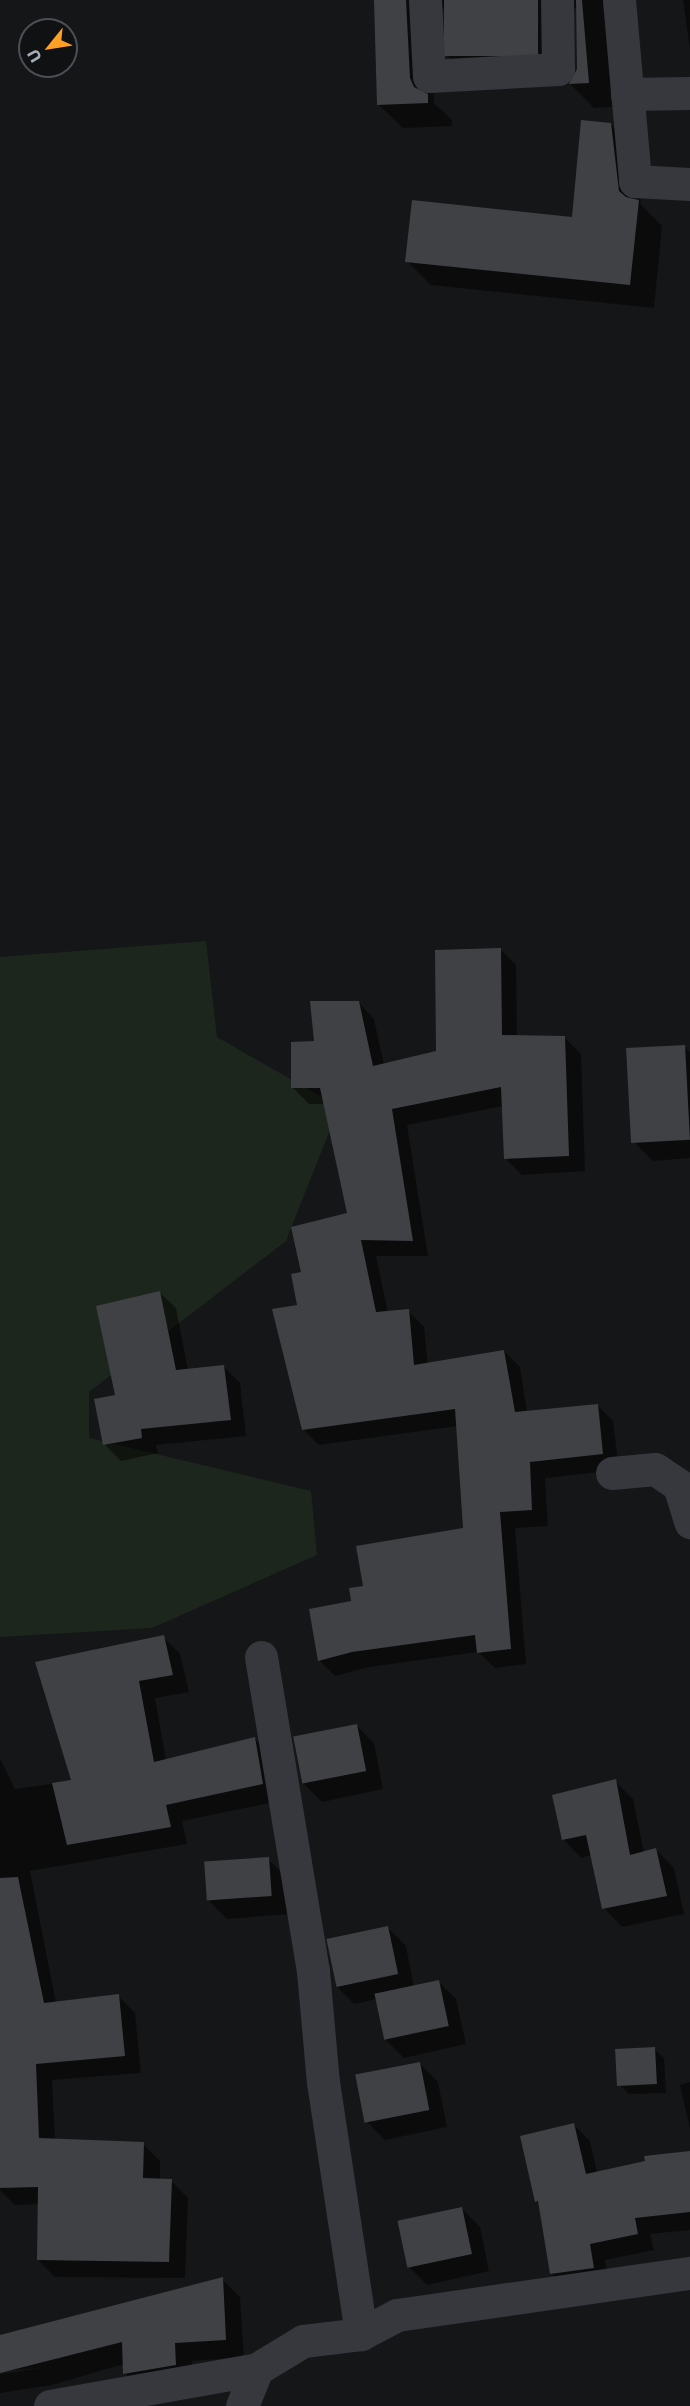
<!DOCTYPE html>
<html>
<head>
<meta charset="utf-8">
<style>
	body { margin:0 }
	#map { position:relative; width:690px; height:2406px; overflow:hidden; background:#151618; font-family:Commissioner,sans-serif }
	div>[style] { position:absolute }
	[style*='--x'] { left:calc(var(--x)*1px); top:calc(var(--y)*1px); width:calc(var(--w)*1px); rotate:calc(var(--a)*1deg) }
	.green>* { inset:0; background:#1d261d }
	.shadow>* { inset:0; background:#0007 }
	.building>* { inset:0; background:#3f4145; transform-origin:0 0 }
	.minor>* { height:33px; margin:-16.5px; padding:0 16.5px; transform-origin:16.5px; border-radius:16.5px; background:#36383d }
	span { translate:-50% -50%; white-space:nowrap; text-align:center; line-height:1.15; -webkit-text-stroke:4.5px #101113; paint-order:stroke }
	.north { position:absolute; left:18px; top:18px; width:60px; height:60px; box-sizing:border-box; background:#101113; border:2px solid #4c5055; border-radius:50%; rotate:240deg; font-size:16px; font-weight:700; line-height:24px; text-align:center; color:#a6aeb9 }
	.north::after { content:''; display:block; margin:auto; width:21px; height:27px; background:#ffa026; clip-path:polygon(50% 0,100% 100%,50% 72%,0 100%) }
</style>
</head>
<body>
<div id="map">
	<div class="green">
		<i style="clip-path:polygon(206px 941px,217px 1037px,339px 1107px,286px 1241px,89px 1392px,89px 1438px,311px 1491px,317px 1555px,152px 1628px,0 1637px,0 957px)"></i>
	</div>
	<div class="shadow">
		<i style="clip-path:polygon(375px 0,603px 0,612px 107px,594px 108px,570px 84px,578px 69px,577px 7px,564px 16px,563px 75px,473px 80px,448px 56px,446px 7px,433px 15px,430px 26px,434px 103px,452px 120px,452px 126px,403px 128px,378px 104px)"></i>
		<i style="clip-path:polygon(683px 0,690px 0,690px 50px)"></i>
		<i style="clip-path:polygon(610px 124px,635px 149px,641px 205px,662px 226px,654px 308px,431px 285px,407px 261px,573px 218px)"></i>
		<i style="clip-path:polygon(500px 949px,516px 965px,517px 1037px,565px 1038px,581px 1054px,585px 1171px,522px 1175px,506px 1159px,503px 1106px,407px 1125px,428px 1256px,376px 1256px,388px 1313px,408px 1311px,424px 1327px,428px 1365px,504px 1351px,520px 1367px,527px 1412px,597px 1405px,613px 1421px,619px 1470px,545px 1478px,548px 1526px,515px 1528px,526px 1664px,495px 1668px,478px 1652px,369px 1667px,335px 1676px,319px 1660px,352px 1602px,365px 1587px,464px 1530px,458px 1426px,319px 1445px,303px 1429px,299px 1306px,302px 1273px,348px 1214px,325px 1104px,309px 1104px,293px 1088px,316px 1042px,358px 1002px,374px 1019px,384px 1065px,438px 1052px)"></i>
		<i style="clip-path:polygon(684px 1047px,690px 1052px,690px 1158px,653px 1161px,636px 1144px)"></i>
		<i style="clip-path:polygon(159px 1292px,176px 1308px,188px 1370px,224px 1367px,240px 1383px,246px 1436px,156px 1445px,158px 1453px,121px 1461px,105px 1445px)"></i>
		<i style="clip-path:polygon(163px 1637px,180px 1654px,189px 1692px,155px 1698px,166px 1760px,255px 1739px,272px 1755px,279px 1801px,182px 1821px,187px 1844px,30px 1871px,56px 2003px,118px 1996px,135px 2013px,141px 2073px,52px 2080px,55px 2140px,143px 2144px,160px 2161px,160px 2180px,171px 2181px,188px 2198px,185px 2278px,55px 2277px,38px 2260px,39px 2204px,15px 2205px,0 2190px,0 1758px,15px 1789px,73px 1781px)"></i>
		<i style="clip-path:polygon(356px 1725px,374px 1743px,383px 1789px,322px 1802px,304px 1784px)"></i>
		<i style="clip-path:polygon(615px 1781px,633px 1799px,644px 1853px,656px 1850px,674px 1868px,684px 1914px,622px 1927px,604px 1908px,592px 1855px,581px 1858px,563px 1839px)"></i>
		<i style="clip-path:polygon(268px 1859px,286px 1877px,289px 1914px,227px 1919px,209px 1901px)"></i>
		<i style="clip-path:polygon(388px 1928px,406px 1946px,414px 1987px,438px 1981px,456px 1999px,466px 2044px,404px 2058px,386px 2040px,377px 1999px,354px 2004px,336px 1986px)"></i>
		<i style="clip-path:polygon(654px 2049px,664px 2058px,666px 2093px,629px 2094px,620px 2085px)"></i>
		<i style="clip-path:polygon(420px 2064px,438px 2082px,447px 2127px,385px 2140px,367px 2122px)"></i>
		<i style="clip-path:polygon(690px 2082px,690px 2129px,680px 2085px)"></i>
		<i style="clip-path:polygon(574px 2125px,590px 2141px,597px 2173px,690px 2152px,690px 2230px,650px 2234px,654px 2250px,605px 2260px,609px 2284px,567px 2290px,551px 2273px,540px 2205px,536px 2201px)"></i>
		<i style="clip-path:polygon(462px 2209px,480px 2227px,489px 2271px,427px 2285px,409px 2267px)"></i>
		<i style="clip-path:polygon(222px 2279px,240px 2297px,244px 2357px,192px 2361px,193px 2382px,142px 2391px,125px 2373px,124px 2364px,52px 2385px,0 2393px,0 2374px,41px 2368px,0 2371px,0 2336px)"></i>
	</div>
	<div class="building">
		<i style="clip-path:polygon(374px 0,406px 0,410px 78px,414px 87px,428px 94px,428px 103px,377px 105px)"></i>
		<i style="left:444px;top:0;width:94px;height:56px"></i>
		<i style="clip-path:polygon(576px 0,582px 0,589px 83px,569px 84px,577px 69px)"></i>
		<i style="clip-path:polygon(581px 120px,611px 123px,619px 191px,626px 197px,639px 200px,630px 285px,405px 262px,412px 200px,572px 217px)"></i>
		<i style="clip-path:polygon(501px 948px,502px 1035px,565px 1036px,569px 1156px,504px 1159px,501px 1087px,392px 1109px,413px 1241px,361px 1240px,376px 1312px,409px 1309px,414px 1365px,504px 1350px,515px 1412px,598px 1404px,603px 1454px,530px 1462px,532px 1510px,500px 1512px,511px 1649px,477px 1653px,475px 1635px,352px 1652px,318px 1661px,309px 1609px,351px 1601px,349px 1588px,363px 1586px,356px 1546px,463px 1528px,455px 1409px,302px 1430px,272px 1309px,297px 1305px,291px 1274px,301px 1272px,291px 1227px,347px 1213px,320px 1088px,291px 1088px,291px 1042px,314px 1041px,310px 1001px,359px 1001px,373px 1066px,436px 1051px,435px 950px)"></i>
		<i style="left:685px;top:1045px;width:95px;height:59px;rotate:87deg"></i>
		<i style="clip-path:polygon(160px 1291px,176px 1370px,224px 1365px,231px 1420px,141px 1429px,142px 1438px,103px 1445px,94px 1399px,115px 1395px,96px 1306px)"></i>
		<i style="clip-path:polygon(164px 1635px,173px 1675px,139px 1681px,154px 1762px,255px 1737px,263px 1784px,166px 1805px,171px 1827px,67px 1845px,52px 1783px,71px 1780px,35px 1662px)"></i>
		<i style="left:357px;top:1724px;width:48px;height:65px;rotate:79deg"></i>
		<i style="clip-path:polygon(616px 1779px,630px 1855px,656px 1848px,667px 1896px,602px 1909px,586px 1835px,562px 1840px,552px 1795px)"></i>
		<i style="left:269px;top:1857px;width:39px;height:65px;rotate:86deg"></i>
		<i style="clip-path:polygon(18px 1877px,44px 2003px,119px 1994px,125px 2056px,36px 2064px,39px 2138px,144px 2142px,143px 2178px,172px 2179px,169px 2262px,37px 2260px,38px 2187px,0 2188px,0 1878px)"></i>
		<i style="left:388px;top:1926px;width:49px;height:63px;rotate:78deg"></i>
		<i style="left:439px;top:1980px;width:47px;height:66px;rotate:78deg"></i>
		<i style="left:655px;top:2047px;width:37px;height:40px;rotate:87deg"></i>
		<i style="left:420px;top:2062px;width:49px;height:66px;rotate:79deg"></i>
		<i style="clip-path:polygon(574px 2123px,586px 2174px,645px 2161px,644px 2156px,690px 2151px,690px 2212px,635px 2218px,638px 2234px,590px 2244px,594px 2268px,550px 2274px,538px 2201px,535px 2202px,520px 2136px)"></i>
		<i style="left:462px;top:2207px;width:48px;height:66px;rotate:78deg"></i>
		<i style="clip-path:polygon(223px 2277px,226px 2340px,175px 2343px,176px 2365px,123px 2374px,122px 2342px,0 2373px,0 2335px)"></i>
	</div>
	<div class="minor">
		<i style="--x:425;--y:0;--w:76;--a:87"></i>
		<i style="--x:429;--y:76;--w:129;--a:-3.1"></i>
		<i style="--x:558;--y:69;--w:69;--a:-90.8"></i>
		<i style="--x:619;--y:0;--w:182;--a:84.9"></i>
		<i style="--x:635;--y:181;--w:55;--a:3.1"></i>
		<i style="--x:627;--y:94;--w:63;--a:-0.9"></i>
		<i style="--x:612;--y:1473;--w:43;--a:-5.3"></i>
		<i style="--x:655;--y:1469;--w:29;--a:34"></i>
		<i style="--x:679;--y:1485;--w:39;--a:73"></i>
		<i style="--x:261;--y:1657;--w:318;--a:80.6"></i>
		<i style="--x:313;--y:1971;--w:111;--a:84.9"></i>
		<i style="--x:323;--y:2082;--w:255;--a:81.4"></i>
		<i style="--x:50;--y:2406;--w:210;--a:-10.1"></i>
		<i style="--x:257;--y:2369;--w:54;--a:-31.3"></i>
		<i style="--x:303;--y:2341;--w:58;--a:-6.9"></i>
		<i style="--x:361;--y:2334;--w:41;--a:-27.8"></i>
		<i style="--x:397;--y:2315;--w:296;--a:-8.2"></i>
		<i style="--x:242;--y:2406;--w:40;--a:-68"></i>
	</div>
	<div class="north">U</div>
</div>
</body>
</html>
